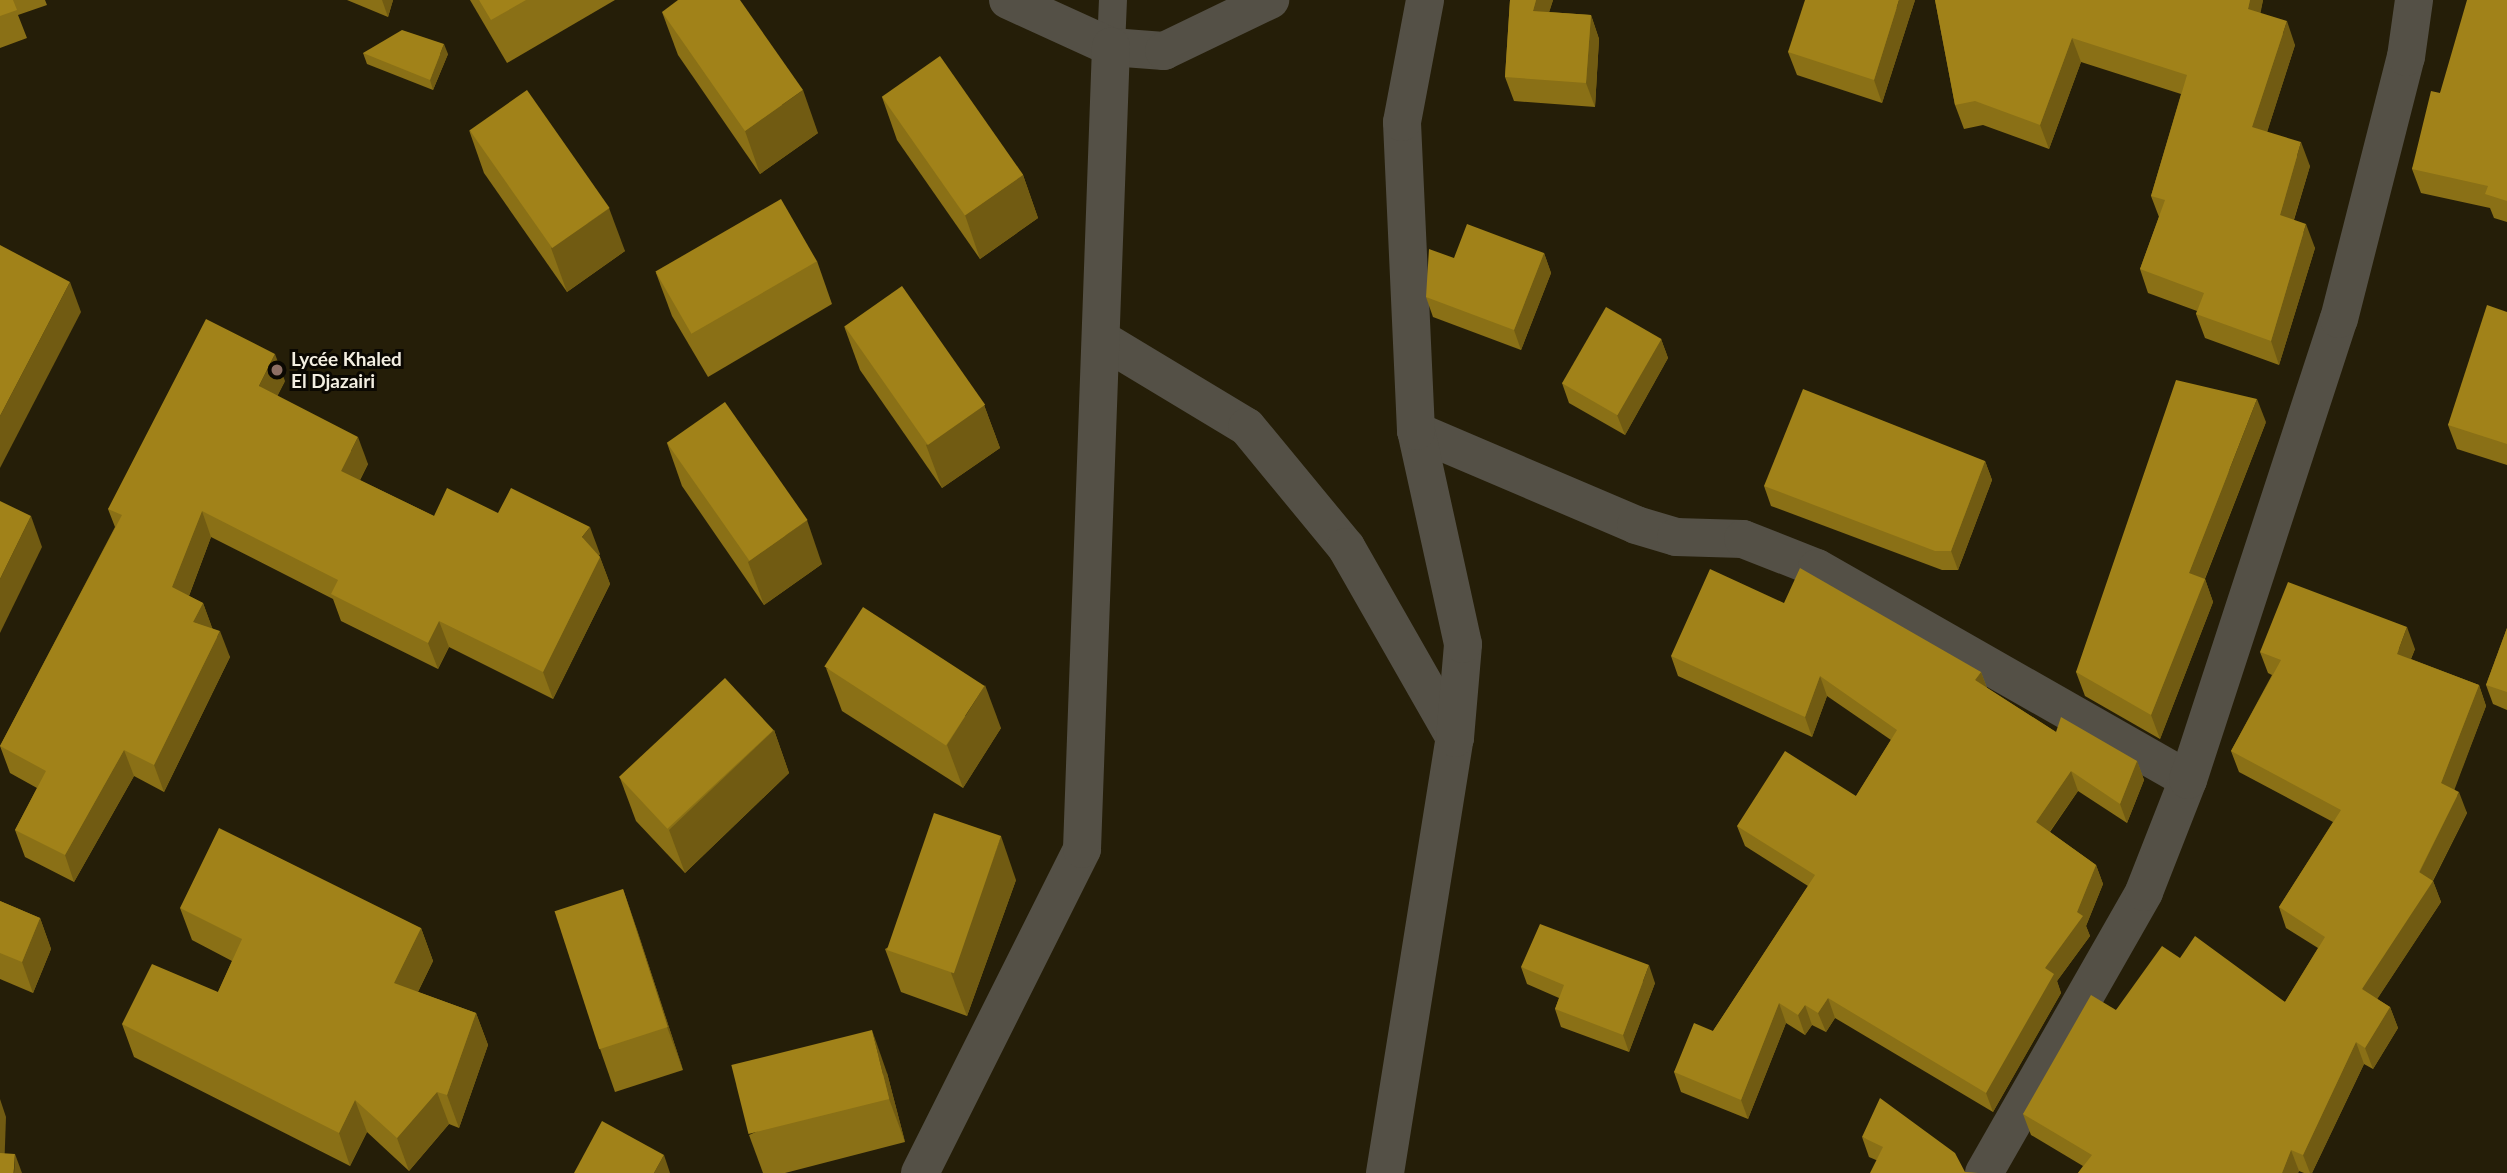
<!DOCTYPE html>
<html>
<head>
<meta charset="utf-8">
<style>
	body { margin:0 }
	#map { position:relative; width:2507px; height:1173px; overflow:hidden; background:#251e08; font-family:Lato,sans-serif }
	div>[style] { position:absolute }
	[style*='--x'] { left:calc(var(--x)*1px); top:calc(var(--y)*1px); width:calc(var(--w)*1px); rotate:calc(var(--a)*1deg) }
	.lane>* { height:28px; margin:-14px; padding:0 14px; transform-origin:14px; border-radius:14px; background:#545046 }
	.street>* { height:38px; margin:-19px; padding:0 19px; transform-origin:19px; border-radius:19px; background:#545046 }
	.wall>* { inset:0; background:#8a7016 }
	.shaded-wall>* { inset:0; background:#715b12 }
	.building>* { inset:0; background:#a18219; transform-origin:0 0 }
	.dots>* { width:19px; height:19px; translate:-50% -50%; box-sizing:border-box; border:4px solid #0b0802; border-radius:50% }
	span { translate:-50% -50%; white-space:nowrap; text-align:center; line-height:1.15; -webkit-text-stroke:6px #0b0802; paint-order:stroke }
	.poi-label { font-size:19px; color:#f3eee1; font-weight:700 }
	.left { translate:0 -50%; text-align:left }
</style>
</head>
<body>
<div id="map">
	<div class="lane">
		<i style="--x:1111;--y:47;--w:47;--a:-87.6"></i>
	</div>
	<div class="street">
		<i style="--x:1008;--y:0;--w:113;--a:24.5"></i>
		<i style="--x:1111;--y:47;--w:53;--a:4.3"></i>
		<i style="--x:1164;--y:51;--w:118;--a:-25.7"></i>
		<i style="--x:1101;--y:339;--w:170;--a:31.1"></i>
		<i style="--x:1247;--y:427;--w:156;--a:50.5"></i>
		<i style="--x:1346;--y:547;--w:220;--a:60.3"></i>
		<i style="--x:1416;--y:431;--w:239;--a:23.1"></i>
		<i style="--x:1636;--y:525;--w:42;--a:16.7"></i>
		<i style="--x:1676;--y:537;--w:67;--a:1.7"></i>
		<i style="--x:1743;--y:539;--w:79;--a:21.4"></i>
		<i style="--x:1817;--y:568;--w:427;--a:29.7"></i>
		<i style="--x:920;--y:1173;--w:362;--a:-63.4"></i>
		<i style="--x:1082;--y:849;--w:803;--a:-87.93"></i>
		<i style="--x:1385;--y:1173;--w:441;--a:-80.9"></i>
		<i style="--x:1455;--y:738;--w:94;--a:-85.1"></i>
		<i style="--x:1463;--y:644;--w:218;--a:-102.4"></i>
		<i style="--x:1416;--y:431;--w:309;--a:-92.6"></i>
		<i style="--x:1402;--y:122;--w:124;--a:-79.3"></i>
		<i style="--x:1984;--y:1173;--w:323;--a:-60.3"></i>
		<i style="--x:2144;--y:892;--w:120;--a:-68.6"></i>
		<i style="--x:2188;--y:780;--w:485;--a:-71.9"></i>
		<i style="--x:2339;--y:319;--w:270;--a:-75.7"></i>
		<i style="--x:2406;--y:57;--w:58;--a:-82"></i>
	</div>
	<div class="wall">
		<i style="clip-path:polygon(0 0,45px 0,47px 5px,18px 15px,27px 38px,0 48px)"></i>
		<i style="clip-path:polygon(347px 0,393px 0,388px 17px)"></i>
		<i style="clip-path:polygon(470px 0,615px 0,507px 63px)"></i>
		<i style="clip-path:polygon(1510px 0,1553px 0,1549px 12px,1591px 15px,1599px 39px,1595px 107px,1514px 101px,1505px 77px)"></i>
		<i style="clip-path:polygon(1915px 0,1882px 103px,1797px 75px,1788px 52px)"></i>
		<i style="clip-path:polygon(1935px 0,2263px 0,2260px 13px,2295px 45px,2267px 132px,2310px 166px,2294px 220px,2315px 248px,2279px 365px,2205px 338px,2196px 314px,2197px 311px,2148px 293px,2140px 269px,2159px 217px,2151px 196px,2181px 94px,2081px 62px,2049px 149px,1983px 125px,1964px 129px,1955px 105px)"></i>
		<i style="clip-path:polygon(2507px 0,2507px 222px,2494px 218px,2490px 208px,2421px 193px,2412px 169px,2440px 93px)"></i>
		<i style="clip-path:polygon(662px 12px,818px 133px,760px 174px,678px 55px)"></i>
		<i style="clip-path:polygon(363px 53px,448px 54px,433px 90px,367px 64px)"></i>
		<i style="clip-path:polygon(882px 97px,1023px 175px,1038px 218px,980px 259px,897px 140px)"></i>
		<i style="clip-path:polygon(469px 130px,625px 251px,567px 292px,484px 173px)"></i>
		<i style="clip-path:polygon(1544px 253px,1551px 273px,1521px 350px,1433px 317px,1426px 297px,1454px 258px)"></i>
		<i style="clip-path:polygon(817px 261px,832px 304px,708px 377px,672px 316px,656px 273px)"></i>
		<i style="clip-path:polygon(2507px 312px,2507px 465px,2457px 449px,2448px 425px)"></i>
		<i style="clip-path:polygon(844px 326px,984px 405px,1000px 448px,942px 488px,860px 370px)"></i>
		<i style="clip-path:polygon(1661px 339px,1668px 358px,1625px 435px,1569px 403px,1562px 383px)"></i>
		<i style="clip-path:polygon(285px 381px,277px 396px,368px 464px,360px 480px,434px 516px,498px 513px,600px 554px,599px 555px,610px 584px,553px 699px,449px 647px,438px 669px,341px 621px,333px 599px,211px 537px,189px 596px,203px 603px,212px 628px,230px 657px,164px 792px,134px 776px,74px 882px,25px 857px,15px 830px,37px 788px,10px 773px,0 746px,115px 527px,108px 509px)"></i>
		<i style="clip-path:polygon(2266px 422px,2205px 579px,2213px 602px,2160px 739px,2085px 696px,2076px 672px)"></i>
		<i style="clip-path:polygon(667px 443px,822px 564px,764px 605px,682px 486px)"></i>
		<i style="clip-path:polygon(1985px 461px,1992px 480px,1958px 570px,1942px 570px,1771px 506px,1764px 486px)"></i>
		<i style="clip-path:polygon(1784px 603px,1981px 672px,1987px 688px,2056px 732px,2137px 761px,2144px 780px,2127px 823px,2078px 791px,2050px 832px,2096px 865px,2103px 884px,2086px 926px,2090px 936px,2057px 981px,2061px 993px,1993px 1112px,1835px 1018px,1826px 1032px,1812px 1025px,1805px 1035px,1786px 1023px,1748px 1119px,1681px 1092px,1674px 1072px,1713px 1031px,1808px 886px,1745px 846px,1737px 826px,1856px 796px,1891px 740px,1827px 696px,1812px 737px,1678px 676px,1671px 656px)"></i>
		<i style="clip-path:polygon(2507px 628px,2507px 710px,2493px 704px,2486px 685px)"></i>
		<i style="clip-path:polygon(2415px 649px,2411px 659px,2479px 685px,2486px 706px,2454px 789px,2467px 813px,2433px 881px,2441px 902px,2377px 999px,2390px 1007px,2398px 1028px,2373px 1069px,2364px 1064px,2312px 1173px,2304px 1173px,2299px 1171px,2298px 1173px,2078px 1173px,2083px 1166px,2031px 1135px,2023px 1114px,2116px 1010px,2180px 958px,2285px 1002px,2318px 948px,2286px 928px,2279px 907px,2333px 822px,2239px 772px,2231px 751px,2272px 675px,2268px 673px,2260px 652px)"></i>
		<i style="clip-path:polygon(826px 668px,1001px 728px,963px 788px,842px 711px)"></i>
		<i style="clip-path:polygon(774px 730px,789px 773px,685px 873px,636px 821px,620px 778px)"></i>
		<i style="clip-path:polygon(1016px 880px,967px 1016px,901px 992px,885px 949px)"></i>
		<i style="clip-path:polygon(623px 889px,638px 933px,683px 1070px,615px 1092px,600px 1049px)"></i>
		<i style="clip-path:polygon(0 901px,40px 918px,51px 949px,33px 993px,0 979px)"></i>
		<i style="clip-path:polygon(180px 908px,421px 928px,433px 961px,418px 992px,476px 1013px,488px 1045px,459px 1128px,449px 1124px,409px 1171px,367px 1132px,350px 1166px,134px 1057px,122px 1024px,218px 992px,232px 961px,192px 940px)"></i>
		<i style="clip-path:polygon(1521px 967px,1655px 983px,1629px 1052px,1561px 1027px,1555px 1009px,1559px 998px,1527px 984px)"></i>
		<i style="clip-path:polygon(887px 1073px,905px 1142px,785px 1173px,763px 1173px,749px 1135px)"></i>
		<i style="clip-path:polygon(1862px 1137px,1965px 1172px,1876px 1160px,1869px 1157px)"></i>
	</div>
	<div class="shaded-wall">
		<i style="clip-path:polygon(382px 0,393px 0,388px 17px)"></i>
		<i style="clip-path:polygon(1536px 0,1553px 0,1542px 35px,1533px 11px)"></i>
		<i style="clip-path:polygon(1899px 0,1915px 0,1882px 103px,1874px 80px)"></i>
		<i style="clip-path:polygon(2250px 0,2263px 0,2257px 32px,2248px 9px)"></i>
		<i style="clip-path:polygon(1591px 15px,1599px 39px,1595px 107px,1586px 83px)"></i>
		<i style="clip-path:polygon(2287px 21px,2295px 45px,2261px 151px,2252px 127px)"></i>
		<i style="clip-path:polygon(2072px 38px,2081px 62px,2049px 149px,2040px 125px)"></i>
		<i style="clip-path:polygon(444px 44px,448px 54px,433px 90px,430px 80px)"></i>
		<i style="clip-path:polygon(803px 90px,818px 133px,760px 174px,745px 131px)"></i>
		<i style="clip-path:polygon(2301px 142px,2310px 166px,2288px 239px,2280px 215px)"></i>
		<i style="clip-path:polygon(1023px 175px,1038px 218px,980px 259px,965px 215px)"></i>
		<i style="clip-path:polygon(609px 208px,625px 251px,567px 292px,551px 248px)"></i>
		<i style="clip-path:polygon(2306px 224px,2315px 248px,2279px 365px,2271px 341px)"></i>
		<i style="clip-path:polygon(1544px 253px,1551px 273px,1521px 350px,1514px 330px)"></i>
		<i style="clip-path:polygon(70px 282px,81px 312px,0 468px,0 416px)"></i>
		<i style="clip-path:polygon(1661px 339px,1668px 358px,1625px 435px,1617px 415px)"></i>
		<i style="clip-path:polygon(275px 354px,285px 381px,269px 413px,259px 386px)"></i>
		<i style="clip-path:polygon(2257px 399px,2266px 422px,2198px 596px,2189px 573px)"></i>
		<i style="clip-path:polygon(984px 405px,1000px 448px,942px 488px,926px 445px)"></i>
		<i style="clip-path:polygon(358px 437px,368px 464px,351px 498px,341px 471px)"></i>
		<i style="clip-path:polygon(1985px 461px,1992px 480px,1958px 570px,1951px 551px)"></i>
		<i style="clip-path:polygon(202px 511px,211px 537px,182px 614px,172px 587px)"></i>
		<i style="clip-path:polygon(31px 516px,42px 547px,0 633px,0 579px)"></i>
		<i style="clip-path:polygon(807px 520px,822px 564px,764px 605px,748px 562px)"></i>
		<i style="clip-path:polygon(590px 527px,600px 554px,592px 564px,582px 537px)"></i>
		<i style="clip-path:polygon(600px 557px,610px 584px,553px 699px,543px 672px)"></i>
		<i style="clip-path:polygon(2205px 579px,2213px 602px,2160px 739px,2151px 715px)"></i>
		<i style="clip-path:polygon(203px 603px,213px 630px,193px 622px)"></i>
		<i style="clip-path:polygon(439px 621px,449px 647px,438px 669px,428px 643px)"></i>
		<i style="clip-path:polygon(2407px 627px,2415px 649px,2404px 675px,2397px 654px)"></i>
		<i style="clip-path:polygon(220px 631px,230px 657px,164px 792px,154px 765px)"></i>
		<i style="clip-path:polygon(1981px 672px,1988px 691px,1975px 680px)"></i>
		<i style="clip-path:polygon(1820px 676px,1827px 696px,1812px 737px,1805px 717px)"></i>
		<i style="clip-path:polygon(985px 685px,1001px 728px,963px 788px,947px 745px)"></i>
		<i style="clip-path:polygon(2479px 685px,2486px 706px,2449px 804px,2441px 783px)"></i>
		<i style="clip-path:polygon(774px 730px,789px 773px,685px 873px,669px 830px)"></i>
		<i style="clip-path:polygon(124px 750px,134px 776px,74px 882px,65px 855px)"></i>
		<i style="clip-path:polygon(2137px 761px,2144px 780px,2127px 823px,2120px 804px)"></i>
		<i style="clip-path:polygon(2071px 771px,2078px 791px,2043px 841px,2036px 822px)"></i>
		<i style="clip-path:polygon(2459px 792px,2467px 813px,2432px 882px,2433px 881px,2441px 902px,2370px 1010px,2362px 989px)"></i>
		<i style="clip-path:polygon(1001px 836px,1016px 880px,967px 1016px,951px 973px)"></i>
		<i style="clip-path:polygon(2096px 865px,2103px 884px,2086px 926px,2090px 936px,2057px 981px,2061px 993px,1993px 1112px,1986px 1093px,2045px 968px,2077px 912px)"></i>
		<i style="clip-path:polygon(623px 889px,638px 933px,683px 1070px,667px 1027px)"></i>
		<i style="clip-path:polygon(40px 918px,51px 949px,33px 993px,22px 962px)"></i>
		<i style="clip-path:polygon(421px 928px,433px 961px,406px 1016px,394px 983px)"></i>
		<i style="clip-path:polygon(1649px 965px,1655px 983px,1629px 1052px,1623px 1035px)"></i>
		<i style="clip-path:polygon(1828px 998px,1835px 1018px,1826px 1032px,1818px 1013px)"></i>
		<i style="clip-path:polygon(1779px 1003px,1786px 1023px,1748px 1119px,1741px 1100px)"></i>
		<i style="clip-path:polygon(1805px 1005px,1812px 1025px,1805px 1035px,1798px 1015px)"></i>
		<i style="clip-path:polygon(2390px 1007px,2398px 1028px,2373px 1069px,2365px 1048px)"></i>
		<i style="clip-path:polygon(476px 1013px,488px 1045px,459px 1128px,447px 1095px)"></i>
		<i style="clip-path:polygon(872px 1030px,887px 1073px,905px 1142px,889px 1099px)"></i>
		<i style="clip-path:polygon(2356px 1042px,2364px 1064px,2312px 1173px,2310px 1173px,2303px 1155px)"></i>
		<i style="clip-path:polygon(437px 1092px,449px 1124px,409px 1171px,397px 1138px)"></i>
		<i style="clip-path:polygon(0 1099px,6px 1117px,4px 1173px,0 1173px)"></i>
		<i style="clip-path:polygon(355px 1100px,367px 1132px,350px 1166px,339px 1133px)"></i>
		<i style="clip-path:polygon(2291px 1150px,2299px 1171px,2298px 1173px,2282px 1173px)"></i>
		<i style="clip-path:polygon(15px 1154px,22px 1173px,14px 1173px)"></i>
		<i style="clip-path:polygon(664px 1155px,670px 1173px,654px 1173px)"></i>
	</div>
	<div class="building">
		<i style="clip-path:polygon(0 0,13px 0,17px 10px,0 16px)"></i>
		<i style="clip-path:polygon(479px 0,526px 0,491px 20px)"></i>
		<i style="clip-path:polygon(678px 0,740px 0,803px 90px,745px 131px,662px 12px)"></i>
		<i style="clip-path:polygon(1510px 0,1536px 0,1533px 11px,1591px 15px,1586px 83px,1505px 77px)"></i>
		<i style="clip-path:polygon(1805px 0,1899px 0,1874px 80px,1788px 52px)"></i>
		<i style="clip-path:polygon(1935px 0,2250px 0,2248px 9px,2287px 21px,2252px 127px,2301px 142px,2280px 215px,2306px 224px,2271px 341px,2196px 314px,2204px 293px,2140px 269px,2165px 200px,2151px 196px,2187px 75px,2072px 38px,2040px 125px,1975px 101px,1955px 105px)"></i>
		<i style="clip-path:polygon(2467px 0,2507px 0,2507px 201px,2485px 194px,2488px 186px,2412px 169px,2431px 91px,2440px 93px)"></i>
		<i style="clip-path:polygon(402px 30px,444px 44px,430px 80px,363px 53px)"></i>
		<i style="left:940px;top:56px;width:145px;height:71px;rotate:55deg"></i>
		<i style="left:527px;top:90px;width:144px;height:70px;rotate:55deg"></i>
		<i style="left:781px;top:199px;width:72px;height:145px;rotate:60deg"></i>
		<i style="clip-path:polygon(1467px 224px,1544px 253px,1514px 330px,1426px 297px,1429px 249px,1454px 258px)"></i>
		<i style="clip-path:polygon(0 245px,70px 282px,0 416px)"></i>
		<i style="left:902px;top:286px;width:145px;height:70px;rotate:55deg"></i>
		<i style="clip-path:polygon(2487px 305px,2507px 312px,2507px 444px,2448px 425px)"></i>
		<i style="left:1606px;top:307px;width:64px;height:88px;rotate:30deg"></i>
		<i style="clip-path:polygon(206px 319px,275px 354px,259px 386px,358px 437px,341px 471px,434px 516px,447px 488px,498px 513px,511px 488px,590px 527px,582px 537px,600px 557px,543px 672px,439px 621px,428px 643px,331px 594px,338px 580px,202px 511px,172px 587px,203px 603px,193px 622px,220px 631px,154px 765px,124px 750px,65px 855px,15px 830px,46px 771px,0 746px,122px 515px,108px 509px)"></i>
		<i style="clip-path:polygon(2176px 380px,2257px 399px,2189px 573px,2205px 579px,2151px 715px,2076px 672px)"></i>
		<i style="clip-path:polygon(1803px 389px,1985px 461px,1951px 551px,1935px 551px,1764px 486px)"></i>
		<i style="left:725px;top:402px;width:144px;height:71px;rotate:55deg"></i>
		<i style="clip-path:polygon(0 501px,31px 516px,0 579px)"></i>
		<i style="clip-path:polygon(1800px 568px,1981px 672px,1975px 680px,2056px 732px,2061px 717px,2137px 761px,2120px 804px,2071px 771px,2036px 822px,2096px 865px,2077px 912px,2083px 916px,2045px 968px,2054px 974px,1986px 1093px,1828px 998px,1818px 1013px,1805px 1005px,1798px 1015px,1779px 1003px,1741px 1100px,1674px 1072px,1694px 1023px,1713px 1031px,1815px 875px,1737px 826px,1785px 751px,1856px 796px,1897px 730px,1820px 676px,1805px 717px,1671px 656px,1710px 569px,1784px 603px)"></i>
		<i style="clip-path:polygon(2288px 582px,2407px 627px,2397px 654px,2479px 685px,2441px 783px,2459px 792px,2419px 872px,2433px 881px,2362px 989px,2390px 1007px,2365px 1048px,2356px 1042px,2303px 1155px,2291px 1150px,2282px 1173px,2078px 1173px,2092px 1155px,2023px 1114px,2091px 995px,2116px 1010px,2162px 946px,2180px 958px,2195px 936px,2285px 1002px,2325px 937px,2279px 907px,2341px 810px,2231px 751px,2281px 660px,2260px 652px)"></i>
		<i style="left:863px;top:607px;width:145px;height:71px;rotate:33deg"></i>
		<i style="clip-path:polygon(2507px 628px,2507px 692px,2486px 685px)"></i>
		<i style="left:725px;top:678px;width:71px;height:145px;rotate:47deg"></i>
		<i style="left:934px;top:813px;width:71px;height:145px;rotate:19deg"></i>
		<i style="clip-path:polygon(219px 828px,421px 928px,394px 983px,476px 1013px,447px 1095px,437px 1092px,397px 1138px,355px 1100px,339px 1133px,122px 1024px,152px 964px,218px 992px,242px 939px,180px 908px)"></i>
		<i style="left:623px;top:889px;width:145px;height:72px;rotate:72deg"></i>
		<i style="clip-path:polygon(0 901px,40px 918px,22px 962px,0 953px)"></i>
		<i style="clip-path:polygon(1540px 924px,1649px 965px,1623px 1035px,1555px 1009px,1564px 985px,1521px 967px)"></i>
		<i style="left:872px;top:1030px;width:71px;height:145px;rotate:76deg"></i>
		<i style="clip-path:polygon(1880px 1098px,1955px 1153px,1965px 1172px,1978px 1173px,1870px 1173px,1883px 1147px,1862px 1137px)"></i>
		<i style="clip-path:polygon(602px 1121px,664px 1155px,654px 1173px,574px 1173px)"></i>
		<i style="left:0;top:1153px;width:15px;height:20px;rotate:4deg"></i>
	</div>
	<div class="dots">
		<i style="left:277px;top:370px;background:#8d6e63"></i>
	</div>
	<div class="poi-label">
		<span class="left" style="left:291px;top:370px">Lycée Khaled<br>El Djazairi</span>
	</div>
</div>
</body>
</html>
